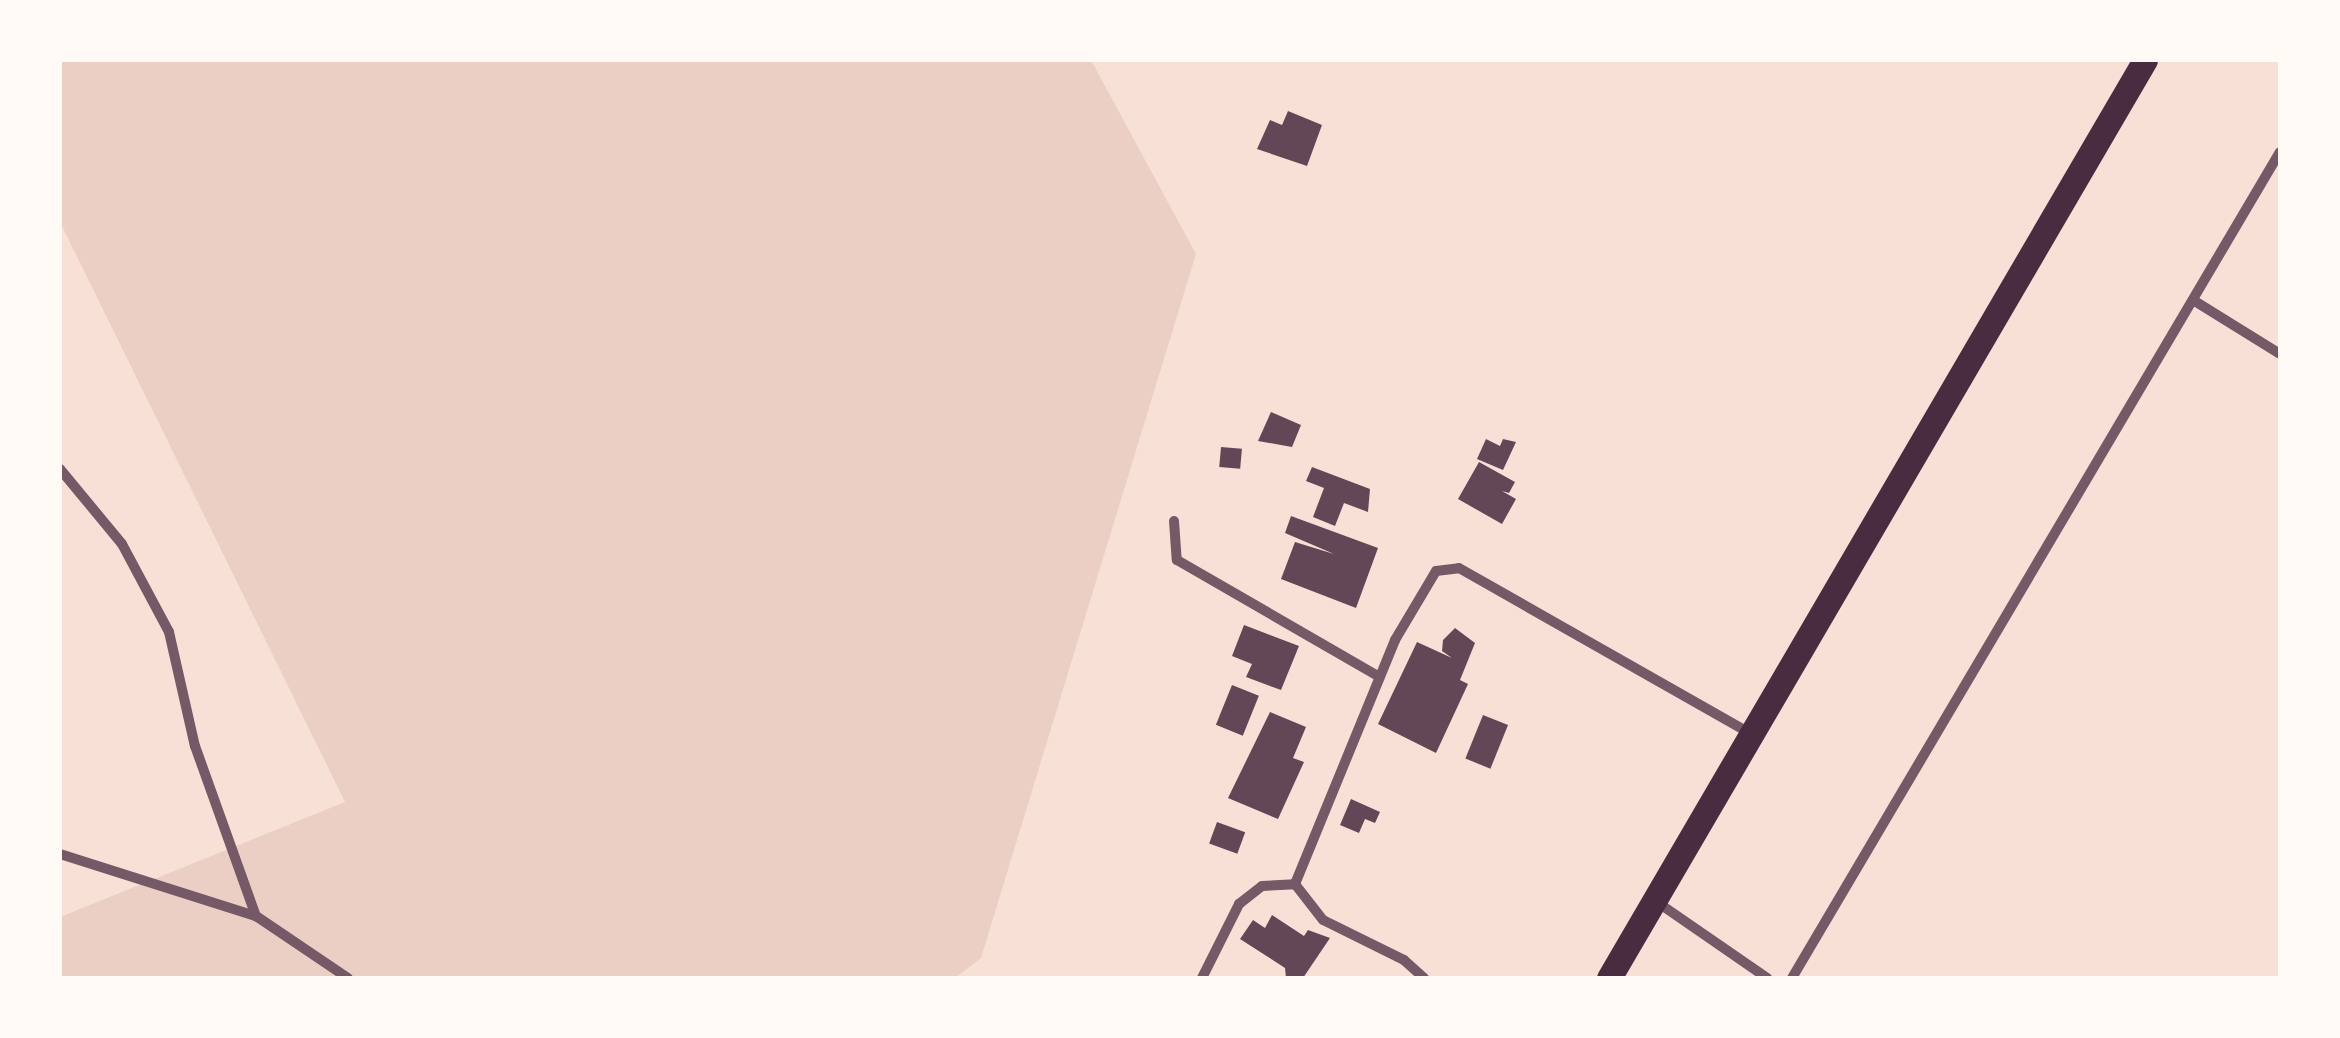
<!DOCTYPE html>
<html>
<head>
<meta charset="utf-8">
<style>
	body { margin:0 }
	#map { position:relative; width:2340px; height:1038px; overflow:hidden; background:#f7e1d7; font-family:"IBM Plex Serif",serif }
	div>[style] { position:absolute }
	[style*='--x'] { left:calc(var(--x)*1px); top:calc(var(--y)*1px); width:calc(var(--w)*1px); rotate:calc(var(--a)*1deg) }
	.green>* { inset:0; background:#ebcfc5 }
	.building>* { inset:0; background:#644757; transform-origin:0 0 }
	.minor>* { height:10px; margin:-5px; padding:0 5px; transform-origin:5px; border-radius:5px; background:#755966 }
	.primary>* { height:25px; margin:-12.5px; padding:0 12.5px; transform-origin:12.5px; border-radius:12.5px; background:#4a2c40 }
	span { translate:-50% -50%; white-space:nowrap; text-align:center; line-height:1.15; -webkit-text-stroke:10px #fffaf5; paint-order:stroke }
	.frame { position:absolute; inset:0; border:62px solid #fffaf5; pointer-events:none }
</style>
</head>
<body>
<div id="map">
	<div class="green">
		<i style="clip-path:polygon(60px 60px,1091px 60px,1196px 254px,981px 958px,955px 978px,60px 978px,60px 917px,345px 802px,60px 222px)"></i>
	</div>
	<div class="building">
		<i style="clip-path:polygon(1288px 111px,1322px 125px,1307px 166px,1257px 149px,1270px 120px,1282px 125px)"></i>
		<i style="clip-path:polygon(1271px 412px,1301px 425px,1292px 447px,1258px 441px)"></i>
		<i style="clip-path:polygon(1486px 439px,1500px 446px,1503px 439px,1516px 442px,1503px 470px,1477px 459px)"></i>
		<i style="left:1221px;top:447px;width:21px;height:20px;rotate:5deg"></i>
		<i style="clip-path:polygon(1479px 462px,1515px 482px,1509px 493px,1502px 491px,1516px 499px,1502px 524px,1458px 499px)"></i>
		<i style="clip-path:polygon(1312px 467px,1370px 489px,1368px 512px,1344px 503px,1335px 526px,1313px 517px,1324px 488px,1306px 481px)"></i>
		<i style="clip-path:polygon(1291px 516px,1378px 548px,1356px 608px,1281px 579px,1295px 542px,1334px 554px,1285px 533px)"></i>
		<i style="clip-path:polygon(1244px 625px,1299px 646px,1281px 690px,1246px 677px,1252px 664px,1232px 656px)"></i>
		<i style="clip-path:polygon(1455px 628px,1475px 643px,1460px 680px,1468px 684px,1436px 753px,1378px 724px,1417px 642px,1452px 658px,1442px 651px,1443px 640px)"></i>
		<i style="left:1232px;top:685px;width:29px;height:43px;rotate:22deg"></i>
		<i style="clip-path:polygon(1270px 712px,1306px 727px,1293px 758px,1304px 762px,1278px 819px,1228px 798px)"></i>
		<i style="left:1483px;top:715px;width:27px;height:47px;rotate:22deg"></i>
		<i style="clip-path:polygon(1351px 799px,1380px 812px,1375px 823px,1365px 819px,1359px 833px,1340px 825px)"></i>
		<i style="left:1217px;top:822px;width:30px;height:23px;rotate:20deg"></i>
		<i style="clip-path:polygon(1272px 915px,1304px 936px,1308px 930px,1330px 938px,1303px 978px,1286px 978px,1285px 968px,1240px 939px,1253px 920px,1265px 928px)"></i>
	</div>
	<div class="minor">
		<i style="--x:2193;--y:300;--w:102;--a:31.8"></i>
		<i style="--x:60;--y:469;--w:97;--a:50.4"></i>
		<i style="--x:122;--y:544;--w:100;--a:61.9"></i>
		<i style="--x:169;--y:632;--w:117;--a:77.2"></i>
		<i style="--x:195;--y:746;--w:181;--a:70.3"></i>
		<i style="--x:1174;--y:521;--w:39;--a:86"></i>
		<i style="--x:1177;--y:560;--w:234;--a:30"></i>
		<i style="--x:60;--y:854;--w:206;--a:17.6"></i>
		<i style="--x:256;--y:916;--w:111;--a:34"></i>
		<i style="--x:1657;--y:902;--w:134;--a:34.6"></i>
		<i style="--x:1202;--y:978;--w:83;--a:-63.4"></i>
		<i style="--x:1239;--y:904;--w:29;--a:-38"></i>
		<i style="--x:1262;--y:886;--w:33;--a:-3"></i>
		<i style="--x:1424;--y:978;--w:27;--a:-138"></i>
		<i style="--x:1404;--y:960;--w:90;--a:-153.7"></i>
		<i style="--x:1323;--y:920;--w:46;--a:-127.9"></i>
		<i style="--x:1295;--y:884;--w:264;--a:-67.7"></i>
		<i style="--x:1395;--y:640;--w:80;--a:-59.3"></i>
		<i style="--x:1436;--y:571;--w:23;--a:-7"></i>
		<i style="--x:1459;--y:568;--w:336;--a:29.6"></i>
		<i style="--x:1792;--y:978;--w:959;--a:-59.43"></i>
	</div>
	<div class="primary">
		<i style="--x:1609;--y:978;--w:1063;--a:-59.72"></i>
	</div>
	<div class="frame"></div>
</div>
</body>
</html>
